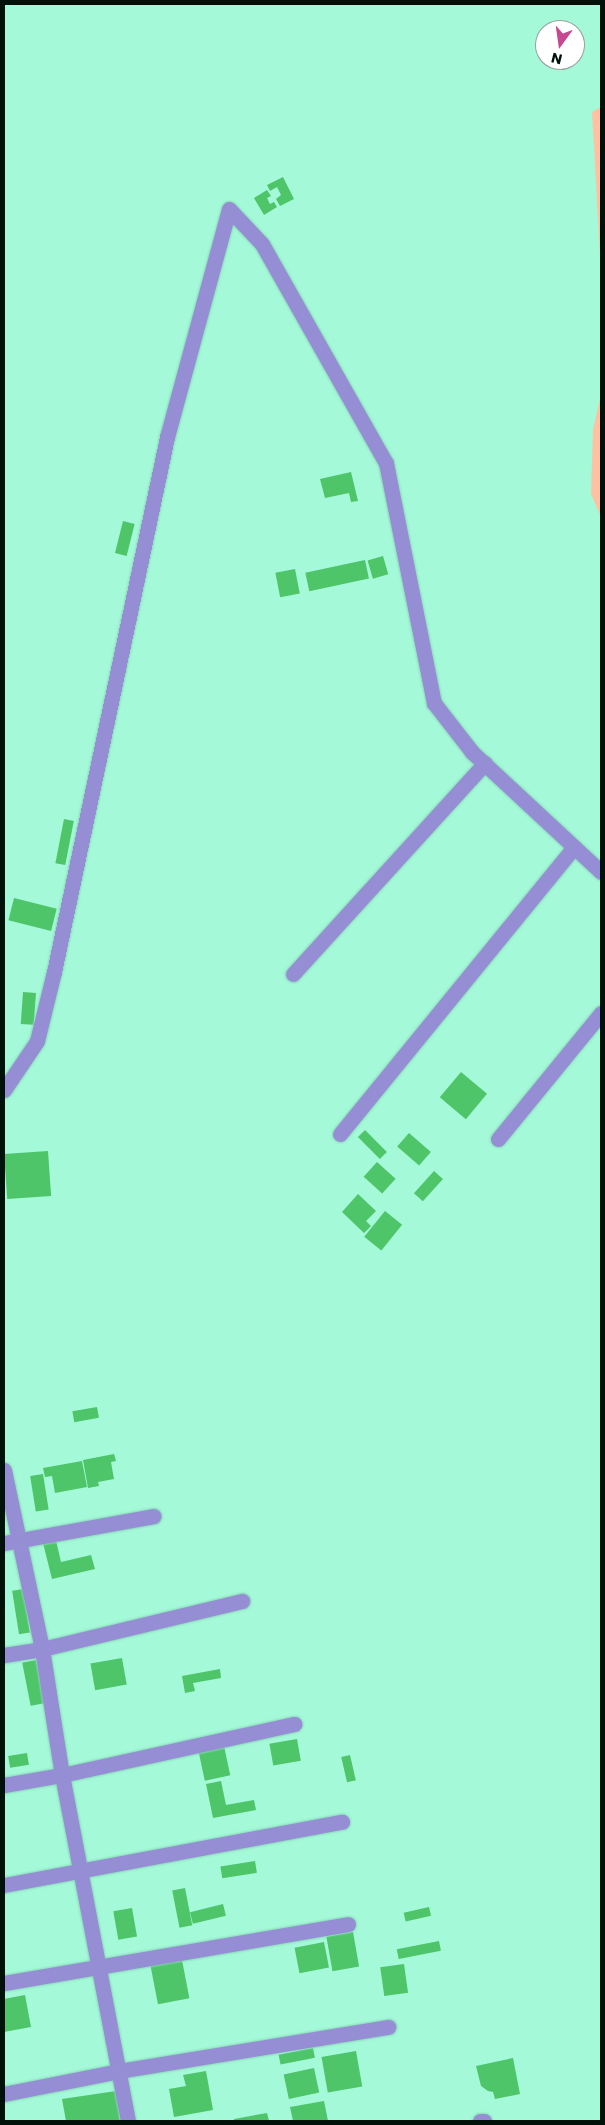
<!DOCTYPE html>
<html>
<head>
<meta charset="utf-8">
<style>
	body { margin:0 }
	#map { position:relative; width:605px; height:2125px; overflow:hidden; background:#a4f9d8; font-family:Poppins,sans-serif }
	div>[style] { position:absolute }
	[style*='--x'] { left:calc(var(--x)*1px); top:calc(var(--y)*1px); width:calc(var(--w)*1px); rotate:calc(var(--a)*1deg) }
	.green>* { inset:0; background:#ffc1a2 }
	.building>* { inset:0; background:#4dc568; transform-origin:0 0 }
	.roads { filter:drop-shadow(0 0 1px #8ad4b7) drop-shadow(0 0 1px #8ad4b7) }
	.minor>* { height:15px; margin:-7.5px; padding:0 7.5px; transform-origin:7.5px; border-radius:7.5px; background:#958ed5 }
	span { translate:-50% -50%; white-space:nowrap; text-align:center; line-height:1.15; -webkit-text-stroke:4.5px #fff; paint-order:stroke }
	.frame { position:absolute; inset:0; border:5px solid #001109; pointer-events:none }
	.north { position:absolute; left:535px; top:20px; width:50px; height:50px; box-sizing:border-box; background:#fff; border:1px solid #99a09d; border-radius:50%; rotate:194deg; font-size:14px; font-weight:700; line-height:20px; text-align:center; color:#001109 }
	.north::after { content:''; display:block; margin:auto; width:18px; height:22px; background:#c74791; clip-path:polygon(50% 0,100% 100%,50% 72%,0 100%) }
</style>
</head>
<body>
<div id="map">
	<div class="green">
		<i style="clip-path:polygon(601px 107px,601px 273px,592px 112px)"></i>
		<i style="clip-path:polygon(601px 395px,601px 517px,591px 494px,593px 429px)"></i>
	</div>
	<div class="building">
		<i style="clip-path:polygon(283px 177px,294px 199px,280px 206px,276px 199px,281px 195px,277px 187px,270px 191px,267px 185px)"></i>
		<i style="clip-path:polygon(267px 190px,271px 196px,267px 198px,270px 204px,274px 202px,277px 207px,264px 215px,254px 198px)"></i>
		<i style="clip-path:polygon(351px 472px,358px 501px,351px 502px,349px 493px,325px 498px,320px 479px)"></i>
		<i style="left:123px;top:521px;width:12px;height:33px;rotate:14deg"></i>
		<i style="left:383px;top:556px;width:19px;height:16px;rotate:74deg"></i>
		<i style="left:365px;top:560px;width:19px;height:61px;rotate:78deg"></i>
		<i style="left:295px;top:569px;width:25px;height:20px;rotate:79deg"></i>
		<i style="left:64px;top:819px;width:10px;height:45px;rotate:11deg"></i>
		<i style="left:14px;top:898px;width:44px;height:23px;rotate:14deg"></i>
		<i style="left:23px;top:992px;width:13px;height:32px;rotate:4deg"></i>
		<i style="left:461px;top:1072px;width:34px;height:33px;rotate:40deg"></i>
		<i style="left:365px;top:1130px;width:31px;height:10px;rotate:45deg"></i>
		<i style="left:409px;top:1133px;width:29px;height:18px;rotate:41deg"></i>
		<i style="left:48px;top:1151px;width:45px;height:44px;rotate:86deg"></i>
		<i style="left:377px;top:1162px;width:25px;height:20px;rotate:42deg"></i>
		<i style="left:434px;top:1171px;width:12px;height:30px;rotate:42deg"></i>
		<i style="clip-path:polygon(358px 1194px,376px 1211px,366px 1221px,371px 1226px,364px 1233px,342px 1212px)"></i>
		<i style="left:385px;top:1211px;width:22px;height:33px;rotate:39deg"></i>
		<i style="left:97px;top:1407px;width:11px;height:25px;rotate:80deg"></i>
		<i style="clip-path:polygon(114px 1454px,116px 1461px,111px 1462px,114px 1479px,98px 1482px,99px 1486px,88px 1488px,83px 1460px)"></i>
		<i style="clip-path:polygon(82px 1461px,87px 1487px,55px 1493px,52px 1476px,45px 1477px,43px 1468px)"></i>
		<i style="left:43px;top:1474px;width:36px;height:13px;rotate:81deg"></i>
		<i style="clip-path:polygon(55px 1536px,61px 1562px,91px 1555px,95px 1569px,52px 1579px,42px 1539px)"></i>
		<i style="left:23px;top:1589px;width:44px;height:11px;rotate:81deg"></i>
		<i style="left:122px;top:1658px;width:27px;height:32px;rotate:80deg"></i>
		<i style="left:36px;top:1660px;width:44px;height:14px;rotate:79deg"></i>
		<i style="clip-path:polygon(220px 1669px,221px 1678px,193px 1683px,195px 1691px,185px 1693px,182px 1676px)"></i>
		<i style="left:297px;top:1739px;width:22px;height:28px;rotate:80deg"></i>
		<i style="left:224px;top:1746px;width:30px;height:26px;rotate:78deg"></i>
		<i style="left:27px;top:1753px;width:12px;height:19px;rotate:81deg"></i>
		<i style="left:350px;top:1755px;width:26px;height:9px;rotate:77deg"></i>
		<i style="clip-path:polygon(221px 1781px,226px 1805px,254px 1800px,256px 1810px,213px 1818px,206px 1784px)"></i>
		<i style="left:255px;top:1861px;width:12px;height:35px;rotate:81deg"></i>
		<i style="left:185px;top:1888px;width:38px;height:13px;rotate:79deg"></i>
		<i style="left:223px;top:1904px;width:12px;height:34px;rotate:76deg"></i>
		<i style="left:429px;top:1907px;width:9px;height:26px;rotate:77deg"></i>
		<i style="left:132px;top:1908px;width:29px;height:19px;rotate:80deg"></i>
		<i style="left:353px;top:1932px;width:35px;height:27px;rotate:80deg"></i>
		<i style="left:439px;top:1941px;width:10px;height:43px;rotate:79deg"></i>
		<i style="left:324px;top:1942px;width:26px;height:30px;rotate:79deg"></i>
		<i style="left:181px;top:1955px;width:44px;height:32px;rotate:79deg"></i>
		<i style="left:404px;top:1964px;width:29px;height:24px;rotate:82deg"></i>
		<i style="clip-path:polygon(25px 1995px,31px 2027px,4px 2032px,4px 1999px)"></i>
		<i style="left:313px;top:2048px;width:10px;height:35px;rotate:79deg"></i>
		<i style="left:356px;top:2051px;width:36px;height:35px;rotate:80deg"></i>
		<i style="clip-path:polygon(513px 2058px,520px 2094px,495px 2099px,493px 2092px,488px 2091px,481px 2086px,476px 2066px)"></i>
		<i style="left:314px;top:2068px;width:25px;height:31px;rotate:78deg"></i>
		<i style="clip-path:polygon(206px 2071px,213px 2110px,174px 2117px,169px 2089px,186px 2086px,183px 2075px)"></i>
		<i style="clip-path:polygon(116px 2091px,120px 2121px,66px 2121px,62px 2099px)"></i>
		<i style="clip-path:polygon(324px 2101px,328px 2121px,293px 2121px,290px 2107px)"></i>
		<i style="clip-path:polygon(267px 2113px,269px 2121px,234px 2121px,234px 2119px)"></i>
	</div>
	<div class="roads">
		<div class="minor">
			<i style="--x:293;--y:974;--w:285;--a:-47.7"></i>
			<i style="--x:4;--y:1090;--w:59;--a:-56"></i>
			<i style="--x:37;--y:1041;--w:71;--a:-76.2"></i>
			<i style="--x:54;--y:972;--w:547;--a:-78.07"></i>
			<i style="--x:167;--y:437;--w:236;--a:-74.8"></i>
			<i style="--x:229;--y:209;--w:48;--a:46.7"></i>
			<i style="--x:262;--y:244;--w:252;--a:60.5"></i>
			<i style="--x:386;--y:463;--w:245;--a:78.7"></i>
			<i style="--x:434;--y:703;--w:62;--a:52.2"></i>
			<i style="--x:472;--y:752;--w:176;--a:42.9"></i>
			<i style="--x:340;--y:1134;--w:370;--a:-50.8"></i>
			<i style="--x:498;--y:1139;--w:163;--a:-50.7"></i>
			<i style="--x:4;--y:1470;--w:183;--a:78"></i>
			<i style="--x:42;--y:1649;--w:128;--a:81"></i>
			<i style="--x:62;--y:1775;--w:352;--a:79.2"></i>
			<i style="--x:4;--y:1543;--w:152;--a:-10.2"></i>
			<i style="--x:4;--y:1655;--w:38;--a:-9"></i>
			<i style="--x:42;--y:1649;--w:206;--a:-13.5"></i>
			<i style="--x:4;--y:1785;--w:59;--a:-9.8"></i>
			<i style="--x:62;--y:1775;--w:238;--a:-12.4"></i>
			<i style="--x:4;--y:1885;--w:344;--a:-10.6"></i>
			<i style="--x:4;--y:1983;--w:349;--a:-9.7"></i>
			<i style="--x:4;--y:2094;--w:117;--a:-11.3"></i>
			<i style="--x:119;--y:2071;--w:273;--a:-9.3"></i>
			<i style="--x:480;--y:2121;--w:4;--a:0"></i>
		</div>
	</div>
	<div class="frame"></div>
	<div class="north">N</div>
</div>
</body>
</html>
